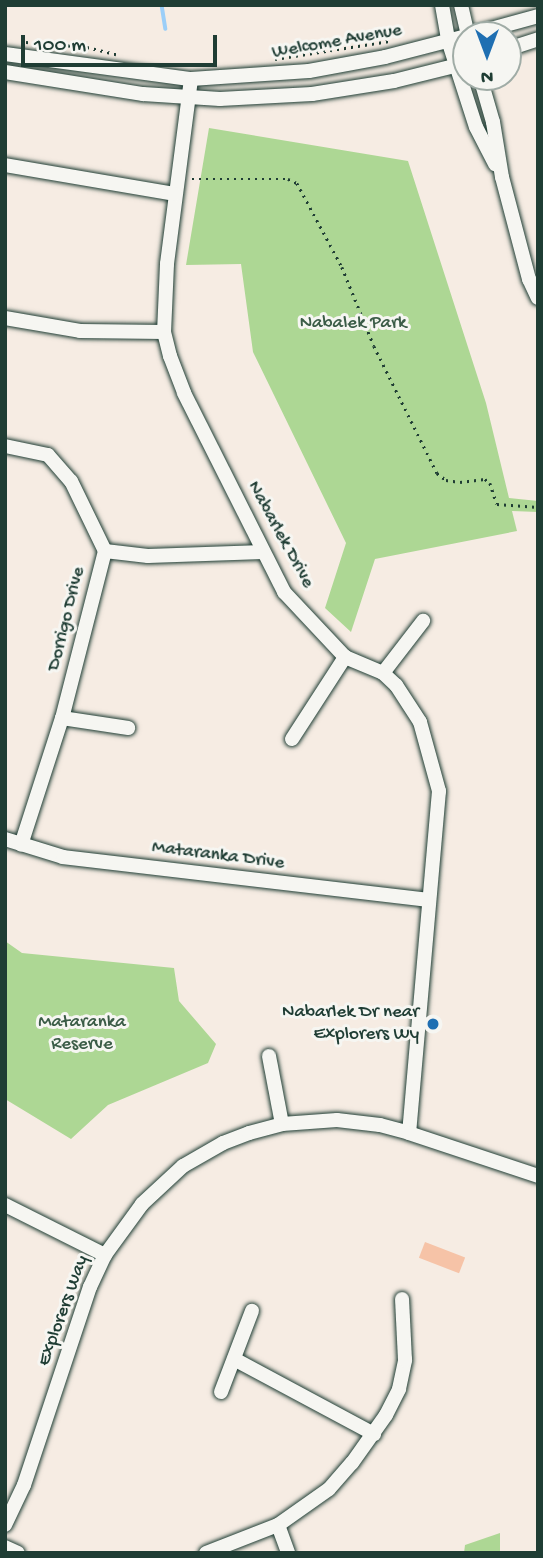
<!DOCTYPE html>
<html>
<head>
<meta charset="utf-8">
<style>
	body { margin:0 }
	#map { position:relative; width:543px; height:1558px; overflow:hidden; background:#f6ece3; font-family:"Gochi Hand",sans-serif }
	div>[style] { position:absolute }
	[style*='--x'] { left:calc(var(--x)*1px); top:calc(var(--y)*1px); width:calc(var(--w)*1px); rotate:calc(var(--a)*1deg) }
	.green>* { inset:0; background:#add794 }
	.stream>* { height:3.5px; margin:-1.75px; padding:0 1.75px; transform-origin:1.75px; border-radius:1.75px; background:#9bcef8 }
	.building>* { inset:0; background:#f6c3a7; transform-origin:0 0 }
	.path>* { height:2.5px; margin-top:-1.25px; transform-origin:0; background:repeating-linear-gradient(90deg,#1f3d34 0 2px,transparent 0 7px) }
	.roads { filter:drop-shadow(0 0 2px #1f3d34) drop-shadow(0 0 2px #1f3d34) }
	.minor>* { height:14px; margin:-7px; padding:0 7px; transform-origin:7px; border-radius:7px; background:#f6f6f2 }
	.dots>* { width:19px; height:19px; translate:-50% -50%; box-sizing:border-box; border:4px solid #f6f6f2; border-radius:50% }
	span { translate:-50% -50%; white-space:nowrap; text-align:center; line-height:1.15; -webkit-text-stroke:6px #f6f6f2; paint-order:stroke }
	.street-label { font-size:19px; color:#1f3d34 }
	.park-label { font-size:19px; color:#3b5c47 }
	.poi-label { font-size:19px; color:#1f3d34 }
	.right { translate:-100% -50%; text-align:right }
	.frame { position:absolute; inset:0; border:7px solid #1f3d34; pointer-events:none }
	.north { position:absolute; left:452px; top:21px; width:70px; height:70px; box-sizing:border-box; background:#f6f6f2; border:2px solid #a0aca6; border-radius:50%; rotate:180deg; font-size:19px; font-weight:700; line-height:28px; text-align:center; color:#1f3d34 }
	.north::after { content:''; display:block; margin:auto; width:24px; height:32px; background:#1f6fb2; clip-path:polygon(50% 0,100% 100%,50% 72%,0 100%) }
	.scale { position:absolute; left:21px; top:35px; width:196px; height:32px; box-sizing:border-box; border:4px solid #1f3d34; border-top:0; padding-left:9px; font-size:21px; line-height:24px; white-space:nowrap; color:#1f3d34; -webkit-text-stroke:5px #f6f6f2; paint-order:stroke }
</style>
</head>
<body>
<div id="map">
	<div class="green">
		<i style="clip-path:polygon(209px 128px,408px 161px,486px 403px,509px 498px,538px 501px,538px 512px,512px 511px,517px 531px,375px 559px,351px 632px,325px 608px,346px 543px,253px 352px,241px 264px,186px 265px)"></i>
		<i style="clip-path:polygon(5px 941px,22px 953px,174px 968px,179px 1001px,216px 1044px,208px 1063px,108px 1105px,71px 1139px,5px 1099px)"></i>
		<i style="clip-path:polygon(500px 1533px,500px 1553px,464px 1553px,465px 1545px)"></i>
	</div>
	<div class="stream">
		<i style="--x:162;--y:5;--w:24;--a:81"></i>
	</div>
	<div class="building">
		<i style="left:425px;top:1242px;width:43px;height:17px;rotate:21deg"></i>
	</div>
	<div class="path">
		<i style="--x:26;--y:42;--w:61;--a:4.7"></i>
		<i style="--x:87;--y:47;--w:30;--a:14"></i>
		<i style="--x:275;--y:59;--w:116;--a:-8.9"></i>
		<i style="--x:192;--y:179;--w:96;--a:0"></i>
		<i style="--x:288;--y:179;--w:10;--a:24"></i>
		<i style="--x:297;--y:183;--w:95;--a:61.8"></i>
		<i style="--x:342;--y:267;--w:85;--a:67.9"></i>
		<i style="--x:374;--y:346;--w:142;--a:63.6"></i>
		<i style="--x:437;--y:473;--w:11;--a:38"></i>
		<i style="--x:446;--y:480;--w:14;--a:8"></i>
		<i style="--x:460;--y:482;--w:25;--a:-7"></i>
		<i style="--x:485;--y:479;--w:6;--a:39"></i>
		<i style="--x:490;--y:483;--w:22;--a:72"></i>
		<i style="--x:497;--y:504;--w:41;--a:4.2"></i>
	</div>
	<div class="roads">
		<div class="minor">
			<i style="--x:442;--y:5;--w:36;--a:80"></i>
			<i style="--x:448;--y:40;--w:91;--a:72.2"></i>
			<i style="--x:476;--y:127;--w:42;--a:62.8"></i>
			<i style="--x:461;--y:5;--w:31;--a:77"></i>
			<i style="--x:469;--y:35;--w:72;--a:-15.4"></i>
			<i style="--x:508;--y:49;--w:32;--a:-18"></i>
			<i style="--x:5;--y:54;--w:188;--a:7.7"></i>
			<i style="--x:191;--y:79;--w:118;--a:-3.9"></i>
			<i style="--x:309;--y:71;--w:77;--a:-10.4"></i>
			<i style="--x:385;--y:57;--w:84;--a:-14.5"></i>
			<i style="--x:5;--y:72;--w:140;--a:9.1"></i>
			<i style="--x:143;--y:94;--w:77;--a:3.7"></i>
			<i style="--x:220;--y:99;--w:92;--a:-3.1"></i>
			<i style="--x:312;--y:94;--w:83;--a:-9"></i>
			<i style="--x:394;--y:81;--w:74;--a:-14"></i>
			<i style="--x:480;--y:77;--w:47;--a:73.9"></i>
			<i style="--x:493;--y:122;--w:56;--a:80.7"></i>
			<i style="--x:502;--y:177;--w:106;--a:75.2"></i>
			<i style="--x:529;--y:279;--w:21;--a:65"></i>
			<i style="--x:191;--y:79;--w:187;--a:97.4"></i>
			<i style="--x:167;--y:264;--w:68;--a:92.5"></i>
			<i style="--x:164;--y:332;--w:25;--a:76"></i>
			<i style="--x:170;--y:356;--w:40;--a:69"></i>
			<i style="--x:184;--y:393;--w:223;--a:63.3"></i>
			<i style="--x:284;--y:592;--w:89;--a:46.8"></i>
			<i style="--x:345;--y:657;--w:41;--a:22.8"></i>
			<i style="--x:383;--y:673;--w:18;--a:43"></i>
			<i style="--x:396;--y:685;--w:44;--a:57"></i>
			<i style="--x:420;--y:722;--w:72;--a:74.6"></i>
			<i style="--x:439;--y:791;--w:343;--a:95"></i>
			<i style="--x:5;--y:165;--w:172;--a:9.7"></i>
			<i style="--x:5;--y:318;--w:76;--a:9.8"></i>
			<i style="--x:80;--y:331;--w:84;--a:0.7"></i>
			<i style="--x:5;--y:446;--w:44;--a:11.8"></i>
			<i style="--x:48;--y:455;--w:35;--a:49"></i>
			<i style="--x:71;--y:481;--w:78;--a:64.1"></i>
			<i style="--x:105;--y:551;--w:172;--a:104.4"></i>
			<i style="--x:62;--y:718;--w:133;--a:107.9"></i>
			<i style="--x:105;--y:551;--w:43;--a:6.6"></i>
			<i style="--x:148;--y:556;--w:115;--a:-2"></i>
			<i style="--x:383;--y:673;--w:66;--a:-52.4"></i>
			<i style="--x:62;--y:718;--w:67;--a:8.6"></i>
			<i style="--x:292;--y:739;--w:98;--a:-57.1"></i>
			<i style="--x:5;--y:839;--w:61;--a:17.2"></i>
			<i style="--x:63;--y:857;--w:368;--a:6.7"></i>
			<i style="--x:269;--y:1056;--w:69;--a:79.2"></i>
			<i style="--x:5;--y:1205;--w:112;--a:26.6"></i>
			<i style="--x:234;--y:1359;--w:159;--a:28.2"></i>
			<i style="--x:221;--y:1392;--w:87;--a:-69.1"></i>
			<i style="--x:5;--y:1525;--w:44;--a:-64.6"></i>
			<i style="--x:24;--y:1485;--w:209;--a:-71.6"></i>
			<i style="--x:90;--y:1287;--w:35;--a:-65"></i>
			<i style="--x:105;--y:1255;--w:63;--a:-54"></i>
			<i style="--x:142;--y:1204;--w:56;--a:-42.8"></i>
			<i style="--x:183;--y:1166;--w:46;--a:-29.9"></i>
			<i style="--x:223;--y:1143;--w:28;--a:-21"></i>
			<i style="--x:249;--y:1133;--w:34;--a:-15"></i>
			<i style="--x:282;--y:1124;--w:55;--a:-4.2"></i>
			<i style="--x:337;--y:1120;--w:43;--a:6.6"></i>
			<i style="--x:380;--y:1125;--w:30;--a:15"></i>
			<i style="--x:409;--y:1133;--w:136;--a:18.4"></i>
			<i style="--x:278;--y:1525;--w:30;--a:70"></i>
			<i style="--x:5;--y:1547;--w:14;--a:25"></i>
			<i style="--x:206;--y:1553;--w:77;--a:-21.3"></i>
			<i style="--x:278;--y:1525;--w:62;--a:-35.2"></i>
			<i style="--x:329;--y:1489;--w:35;--a:-49"></i>
			<i style="--x:352;--y:1463;--w:59;--a:-54.7"></i>
			<i style="--x:386;--y:1415;--w:29;--a:-63"></i>
			<i style="--x:399;--y:1389;--w:30;--a:-78"></i>
			<i style="--x:405;--y:1360;--w:61;--a:-92.8"></i>
		</div>
	</div>
	<div class="dots">
		<i style="left:433px;top:1024px;background:#1f6fb2"></i>
	</div>
	<div class="street-label">
		<span style="left:337px;top:42px;rotate:-10deg">Welcome Avenue</span>
		<span style="left:280px;top:535px;rotate:61deg">Nabarlek Drive</span>
		<span style="left:67px;top:619px;rotate:-76deg">Dorrigo Drive</span>
		<span style="left:218px;top:856px;rotate:7deg">Mataranka Drive</span>
		<span style="left:64px;top:1311px;rotate:-70deg">Explorers Way</span>
	</div>
	<div class="park-label">
		<span style="left:353px;top:324px">Nabalek Park</span>
		<span style="left:82px;top:1034px">Mataranka<br>Reserve</span>
	</div>
	<div class="poi-label">
		<span class="right" style="left:419px;top:1024px">Nabarlek Dr near<br>Explorers Wy</span>
	</div>
	<div class="frame"></div>
	<div class="north">N</div>
	<div class="scale">100 m</div>
</div>
</body>
</html>
